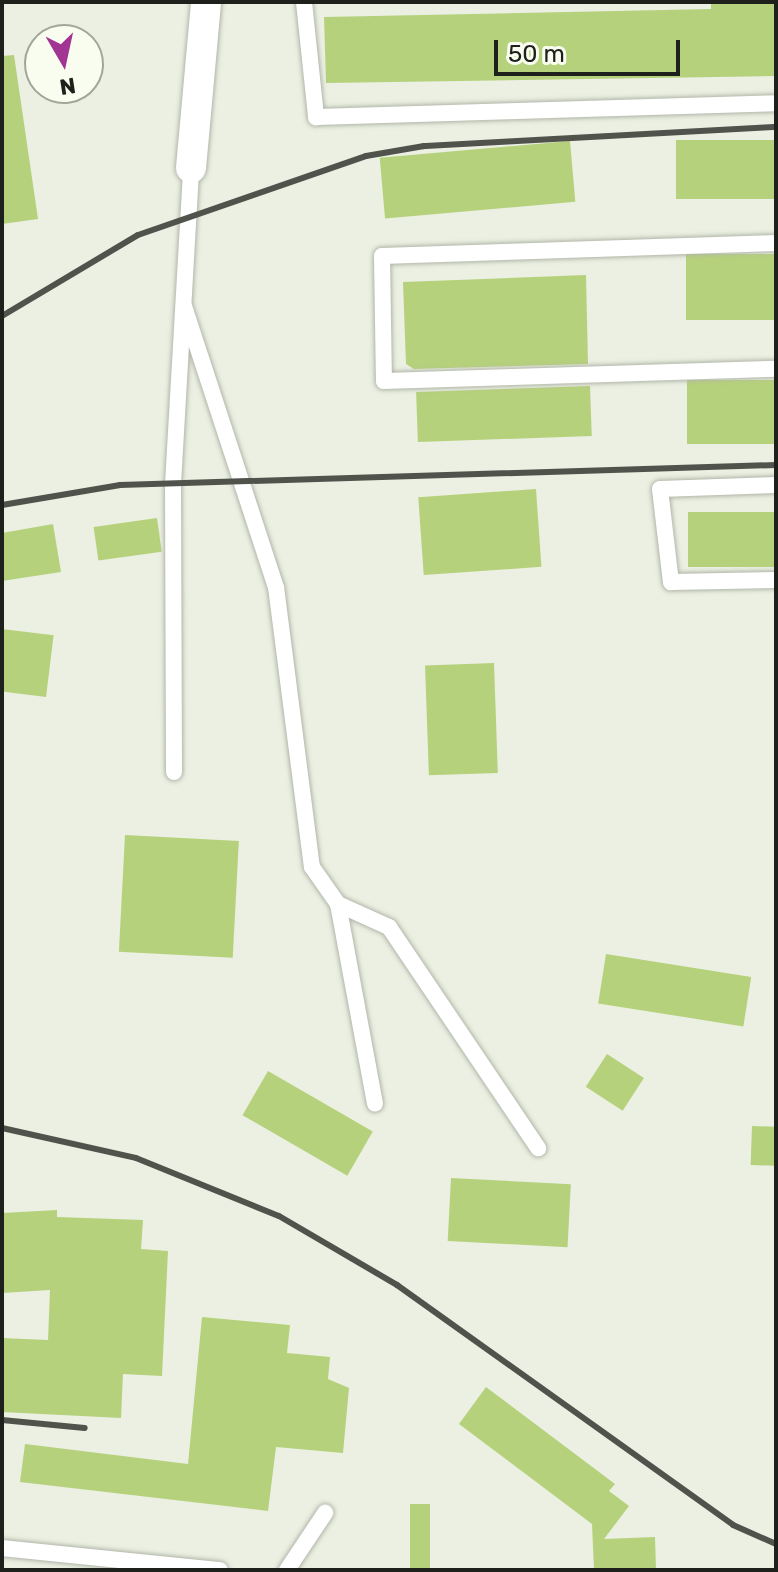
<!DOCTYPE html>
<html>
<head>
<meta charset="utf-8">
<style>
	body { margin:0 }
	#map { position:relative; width:778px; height:1572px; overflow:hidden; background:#ebf0e2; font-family:Rubik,sans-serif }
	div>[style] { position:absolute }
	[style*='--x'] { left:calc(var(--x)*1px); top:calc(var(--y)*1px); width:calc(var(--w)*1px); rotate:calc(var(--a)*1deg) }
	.building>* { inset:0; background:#b6d17c; transform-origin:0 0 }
	.roads { filter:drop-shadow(0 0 2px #b1b6a9) drop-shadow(0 0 2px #b1b6a9) }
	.lane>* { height:16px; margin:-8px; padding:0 8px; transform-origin:8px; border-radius:8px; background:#fff }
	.street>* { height:30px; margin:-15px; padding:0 15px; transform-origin:15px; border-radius:15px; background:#fff }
	.rail>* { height:6px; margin:-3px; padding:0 3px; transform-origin:3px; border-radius:3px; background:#50534c }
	span { translate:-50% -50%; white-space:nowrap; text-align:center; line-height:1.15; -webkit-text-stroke:6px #f8fdef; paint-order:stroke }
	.frame { position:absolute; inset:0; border:4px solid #1e201b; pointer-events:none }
	.north { position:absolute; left:24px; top:24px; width:80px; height:80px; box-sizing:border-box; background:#f8fdef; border:2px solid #a1a59a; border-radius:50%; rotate:171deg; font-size:22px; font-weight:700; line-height:32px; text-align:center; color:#1e201b }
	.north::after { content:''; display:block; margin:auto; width:28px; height:36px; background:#a23594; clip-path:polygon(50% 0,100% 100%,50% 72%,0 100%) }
	.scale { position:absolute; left:494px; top:40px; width:186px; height:36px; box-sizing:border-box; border:4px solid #1e201b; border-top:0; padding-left:10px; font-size:24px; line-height:28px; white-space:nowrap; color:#1e201b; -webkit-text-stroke:6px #f8fdef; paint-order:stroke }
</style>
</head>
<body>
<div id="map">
	<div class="building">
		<i style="clip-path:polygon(711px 2px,776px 2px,776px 76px,326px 83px,324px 17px,711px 9px)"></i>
		<i style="clip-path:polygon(14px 55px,38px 219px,2px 224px,2px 56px)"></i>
		<i style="left:676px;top:140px;width:100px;height:59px"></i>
		<i style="left:570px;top:141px;width:61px;height:191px;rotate:85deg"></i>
		<i style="left:776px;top:254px;width:66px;height:90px;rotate:90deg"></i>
		<i style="clip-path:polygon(586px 275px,588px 364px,414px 369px,406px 364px,403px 282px)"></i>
		<i style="left:776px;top:380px;width:64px;height:89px;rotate:90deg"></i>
		<i style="left:590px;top:386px;width:50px;height:174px;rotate:88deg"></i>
		<i style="left:536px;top:489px;width:78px;height:118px;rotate:86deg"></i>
		<i style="left:776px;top:512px;width:55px;height:88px;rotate:90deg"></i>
		<i style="left:157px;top:518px;width:34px;height:64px;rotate:82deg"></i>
		<i style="clip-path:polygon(53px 524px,61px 572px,2px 581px,2px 533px)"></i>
		<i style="left:2px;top:629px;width:52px;height:62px;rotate:7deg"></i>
		<i style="left:494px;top:663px;width:110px;height:69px;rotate:88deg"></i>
		<i style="left:125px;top:835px;width:114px;height:117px;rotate:3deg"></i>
		<i style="left:606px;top:954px;width:147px;height:50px;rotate:9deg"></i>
		<i style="left:607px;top:1054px;width:44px;height:39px;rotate:33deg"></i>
		<i style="left:268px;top:1071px;width:121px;height:51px;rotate:30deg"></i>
		<i style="left:752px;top:1126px;width:24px;height:39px;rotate:2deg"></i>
		<i style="left:451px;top:1178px;width:120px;height:63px;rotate:3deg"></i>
		<i style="clip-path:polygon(57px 1210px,57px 1217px,143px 1220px,141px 1249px,168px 1251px,162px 1376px,123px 1374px,121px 1418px,2px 1412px,2px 1338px,48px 1340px,50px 1290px,2px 1293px,2px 1213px)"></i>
		<i style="clip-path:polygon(202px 1317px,290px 1325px,287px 1353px,330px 1357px,328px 1379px,349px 1388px,343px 1453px,276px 1447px,268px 1511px,20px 1482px,25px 1444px,188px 1464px)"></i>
		<i style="clip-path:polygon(486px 1387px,615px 1484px,609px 1491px,629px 1506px,604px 1539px,655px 1537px,656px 1570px,594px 1570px,592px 1524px,459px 1424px)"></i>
		<i style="left:410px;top:1504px;width:20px;height:66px"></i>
	</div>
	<div class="roads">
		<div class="lane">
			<i style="--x:304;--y:2;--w:116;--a:84"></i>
			<i style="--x:316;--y:117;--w:460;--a:-1.7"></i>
			<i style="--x:776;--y:243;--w:394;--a:178.1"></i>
			<i style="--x:382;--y:256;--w:125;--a:89.1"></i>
			<i style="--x:384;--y:381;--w:392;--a:-1.8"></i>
			<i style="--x:184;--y:306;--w:296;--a:71.9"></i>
			<i style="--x:276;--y:587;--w:282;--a:82.7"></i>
			<i style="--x:312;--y:867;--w:45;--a:54.9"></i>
			<i style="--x:338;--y:904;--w:56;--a:24.3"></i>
			<i style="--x:389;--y:927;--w:267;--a:56"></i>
			<i style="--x:776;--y:485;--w:116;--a:178"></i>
			<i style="--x:660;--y:489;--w:94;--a:83.3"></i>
			<i style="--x:671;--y:582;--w:105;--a:-1.1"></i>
			<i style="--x:174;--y:772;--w:288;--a:-90.2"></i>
			<i style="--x:173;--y:484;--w:317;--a:-86.7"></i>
			<i style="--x:338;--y:904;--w:203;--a:79.5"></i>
			<i style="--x:2;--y:1548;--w:219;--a:5.8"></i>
			<i style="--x:287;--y:1570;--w:69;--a:-56.3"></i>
		</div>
		<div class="street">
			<i style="--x:191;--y:168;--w:167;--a:-84.8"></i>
		</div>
	</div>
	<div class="rail">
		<i style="--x:2;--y:316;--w:158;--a:-30.8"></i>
		<i style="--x:138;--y:235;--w:241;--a:-19.1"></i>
		<i style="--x:366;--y:156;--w:59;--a:-9.8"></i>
		<i style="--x:424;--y:146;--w:353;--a:-3.1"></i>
		<i style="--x:2;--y:505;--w:120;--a:-9.6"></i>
		<i style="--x:120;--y:485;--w:656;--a:-1.75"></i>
		<i style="--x:2;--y:1128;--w:137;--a:12.6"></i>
		<i style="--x:136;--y:1158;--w:154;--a:22.1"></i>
		<i style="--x:279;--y:1216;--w:137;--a:30.3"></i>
		<i style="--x:397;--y:1285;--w:413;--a:35.5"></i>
		<i style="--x:733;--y:1525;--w:47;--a:23.8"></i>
		<i style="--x:2;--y:1420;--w:83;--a:5.5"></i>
	</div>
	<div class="frame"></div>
	<div class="north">N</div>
	<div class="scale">50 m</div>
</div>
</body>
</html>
